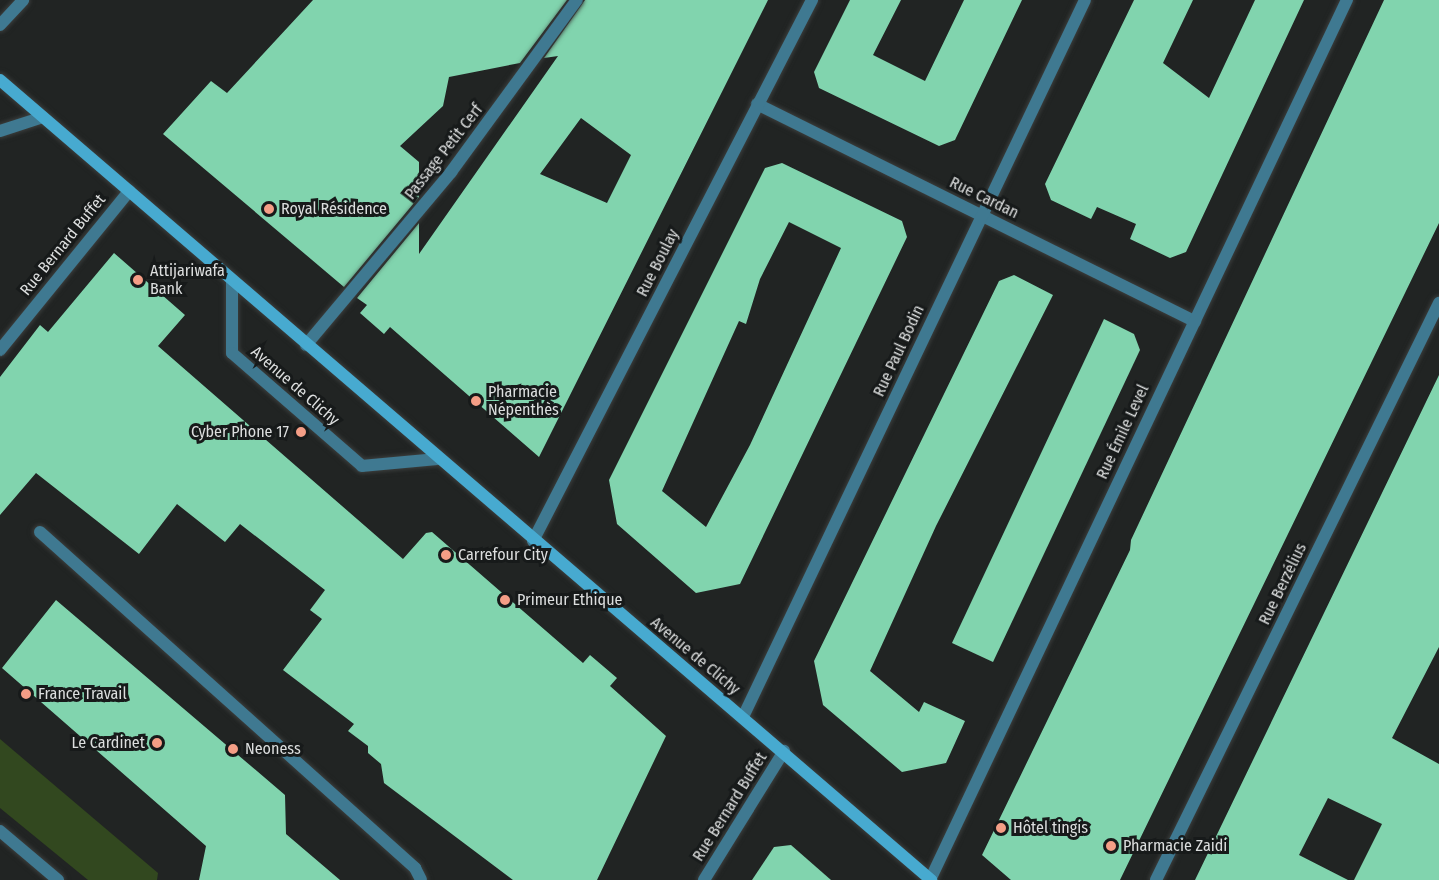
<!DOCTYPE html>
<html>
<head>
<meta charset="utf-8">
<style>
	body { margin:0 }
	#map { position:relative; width:1439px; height:880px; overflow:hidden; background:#212423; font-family:"Fira Sans Condensed",sans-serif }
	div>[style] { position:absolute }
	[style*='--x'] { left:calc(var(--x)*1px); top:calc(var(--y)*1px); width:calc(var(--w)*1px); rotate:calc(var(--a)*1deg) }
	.green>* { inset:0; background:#32481f }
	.building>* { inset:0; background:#81d4ae }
	.roads { filter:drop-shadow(0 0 2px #3b3e3d) drop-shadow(0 0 2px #3b3e3d) }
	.service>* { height:12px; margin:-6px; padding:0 6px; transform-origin:6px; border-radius:6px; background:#3f7991 }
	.minor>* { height:12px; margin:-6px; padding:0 6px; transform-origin:6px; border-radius:6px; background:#3f7991 }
	.secondary>* { height:12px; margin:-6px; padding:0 6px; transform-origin:6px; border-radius:6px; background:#47aad0 }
	.dots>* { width:16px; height:16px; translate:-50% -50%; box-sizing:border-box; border:3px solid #171a1a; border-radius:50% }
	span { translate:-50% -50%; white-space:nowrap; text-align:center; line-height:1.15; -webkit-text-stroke:6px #171a1a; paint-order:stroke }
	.street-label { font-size:16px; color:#dcdede }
	.poi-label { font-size:16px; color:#dcdede }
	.left { translate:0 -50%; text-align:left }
	.right { translate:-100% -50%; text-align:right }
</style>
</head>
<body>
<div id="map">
	<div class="green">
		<i style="clip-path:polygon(0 739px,158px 873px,157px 880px,88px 880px,0 808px)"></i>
	</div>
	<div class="building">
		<i style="clip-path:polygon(313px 0,567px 0,520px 63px,449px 77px,443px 106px,400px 146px,419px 162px,419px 197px,344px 287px,163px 134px,211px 81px,227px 93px)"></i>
		<i style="clip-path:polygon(evenodd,585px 0,768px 0,539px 457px,390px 327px,384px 334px,360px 313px,367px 305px,357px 298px,419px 223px,419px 254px,558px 56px,544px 58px,585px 0,581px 118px,631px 155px,607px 203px,540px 174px,581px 118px)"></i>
		<i style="clip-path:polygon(850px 0,901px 0,873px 55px,925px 81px,964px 0,1022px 0,955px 140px,939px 146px,819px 88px,814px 72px)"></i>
		<i style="clip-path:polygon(1134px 0,1193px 0,1163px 63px,1209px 98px,1255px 0,1304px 0,1186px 252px,1170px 258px,1130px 239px,1136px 224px,1097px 207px,1091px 219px,1051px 200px,1045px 184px)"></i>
		<i style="clip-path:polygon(1384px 0,1439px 0,1439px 223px,1120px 880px,1011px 880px,982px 855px,1130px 550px,1131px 540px)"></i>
		<i style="clip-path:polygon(evenodd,782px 163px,902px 221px,907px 237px,740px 584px,696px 593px,617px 524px,609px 480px,765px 168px,782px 163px,789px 222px,841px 248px,750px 445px,706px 527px,662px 491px,739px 321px,746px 324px,760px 279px,789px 222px)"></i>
		<i style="clip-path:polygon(114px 253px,185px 315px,158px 346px,403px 559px,426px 533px,432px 532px,583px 663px,590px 655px,617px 678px,610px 686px,666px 736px,597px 880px,513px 880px,384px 783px,381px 764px,368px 753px,368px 746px,348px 731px,354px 724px,283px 670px,322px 619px,310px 610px,325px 590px,240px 524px,225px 542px,177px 504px,139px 554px,36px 473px,0 515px,0 377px,40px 325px,48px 332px)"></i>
		<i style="clip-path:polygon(1014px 275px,1053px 295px,936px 526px,870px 671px,919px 712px,924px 702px,965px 721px,946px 763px,902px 772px,823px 705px,814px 661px,999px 281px)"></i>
		<i style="clip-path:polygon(1104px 319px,1134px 334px,1140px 350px,993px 662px,952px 643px)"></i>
		<i style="clip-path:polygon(1439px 375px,1439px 647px,1392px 738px,1439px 764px,1439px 880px,1354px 880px,1382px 824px,1328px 798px,1299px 855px,1348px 880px,1195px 880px)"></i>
		<i style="clip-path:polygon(56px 600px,285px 795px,286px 834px,340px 880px,199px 880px,206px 846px,2px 668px)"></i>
		<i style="clip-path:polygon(791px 845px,831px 880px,752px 880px,774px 847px)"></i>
	</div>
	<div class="roads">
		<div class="service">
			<i style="--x:0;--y:25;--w:34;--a:-47"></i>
			<i style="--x:0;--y:131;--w:45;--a:-18"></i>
			<i style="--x:40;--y:532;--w:504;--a:41.86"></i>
			<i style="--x:415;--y:868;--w:13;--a:63"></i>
			<i style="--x:0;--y:831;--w:76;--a:40.2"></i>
		</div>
		<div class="minor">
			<i style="--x:757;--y:104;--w:489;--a:26.4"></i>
			<i style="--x:232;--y:280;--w:73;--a:90"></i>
			<i style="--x:232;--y:353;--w:172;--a:41"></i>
			<i style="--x:362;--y:466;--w:75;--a:-5.3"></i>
			<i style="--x:306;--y:345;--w:226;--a:-50"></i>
			<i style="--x:451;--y:172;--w:213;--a:-53.8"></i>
			<i style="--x:0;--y:350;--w:205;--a:-50.9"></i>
			<i style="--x:533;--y:541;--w:609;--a:-62.72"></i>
			<i style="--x:743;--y:717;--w:794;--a:-64.5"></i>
			<i style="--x:704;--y:880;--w:152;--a:-58.2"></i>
			<i style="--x:930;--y:880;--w:974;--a:-64.65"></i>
			<i style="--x:1156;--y:880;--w:643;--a:-63.87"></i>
		</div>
		<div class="secondary">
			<i style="--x:0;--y:80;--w:1228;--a:40.67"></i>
		</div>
	</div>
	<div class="dots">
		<i style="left:269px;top:209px;background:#f49e86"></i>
		<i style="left:138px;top:280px;background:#f49e86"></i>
		<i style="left:476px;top:401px;background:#f49e86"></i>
		<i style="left:301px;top:432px;background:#f49e86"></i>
		<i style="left:446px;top:555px;background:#f49e86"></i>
		<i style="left:505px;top:600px;background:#f49e86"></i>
		<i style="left:26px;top:694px;background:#f49e86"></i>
		<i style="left:157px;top:743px;background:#f49e86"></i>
		<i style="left:233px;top:749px;background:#f49e86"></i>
		<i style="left:1001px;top:828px;background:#f49e86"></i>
		<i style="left:1111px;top:846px;background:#f49e86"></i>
	</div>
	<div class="street-label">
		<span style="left:444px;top:152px;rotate:-52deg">Passage Petit Cerf</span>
		<span style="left:984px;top:198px;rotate:26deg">Rue Cardan</span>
		<span style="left:63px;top:245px;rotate:-51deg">Rue Bernard Buffet</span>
		<span style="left:658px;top:263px;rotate:-63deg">Rue Boulay</span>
		<span style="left:899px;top:351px;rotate:-65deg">Rue Paul Bodin</span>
		<span style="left:295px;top:386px;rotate:41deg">Avenue de Clichy</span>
		<span style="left:1123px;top:432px;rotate:-65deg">Rue Émile Level</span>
		<span style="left:1283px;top:584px;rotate:-64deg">Rue Berzélius</span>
		<span style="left:695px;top:656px;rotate:40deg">Avenue de Clichy</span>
		<span style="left:730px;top:807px;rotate:-58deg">Rue Bernard Buffet</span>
	</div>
	<div class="poi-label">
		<span class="left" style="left:281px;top:209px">Royal Résidence</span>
		<span class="left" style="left:150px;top:280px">Attijariwafa<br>Bank</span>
		<span class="left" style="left:488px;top:401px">Pharmacie<br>Népenthès</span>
		<span class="right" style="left:289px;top:432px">Cyber Phone 17</span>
		<span class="left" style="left:458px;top:555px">Carrefour City</span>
		<span class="left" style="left:517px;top:600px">Primeur Ethique</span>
		<span class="left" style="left:38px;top:694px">France Travail</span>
		<span class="right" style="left:145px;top:743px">Le Cardinet</span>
		<span class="left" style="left:245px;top:749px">Neoness</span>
		<span class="left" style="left:1013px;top:828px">Hôtel tingis</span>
		<span class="left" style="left:1123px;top:846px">Pharmacie Zaidi</span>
	</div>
</div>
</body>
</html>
